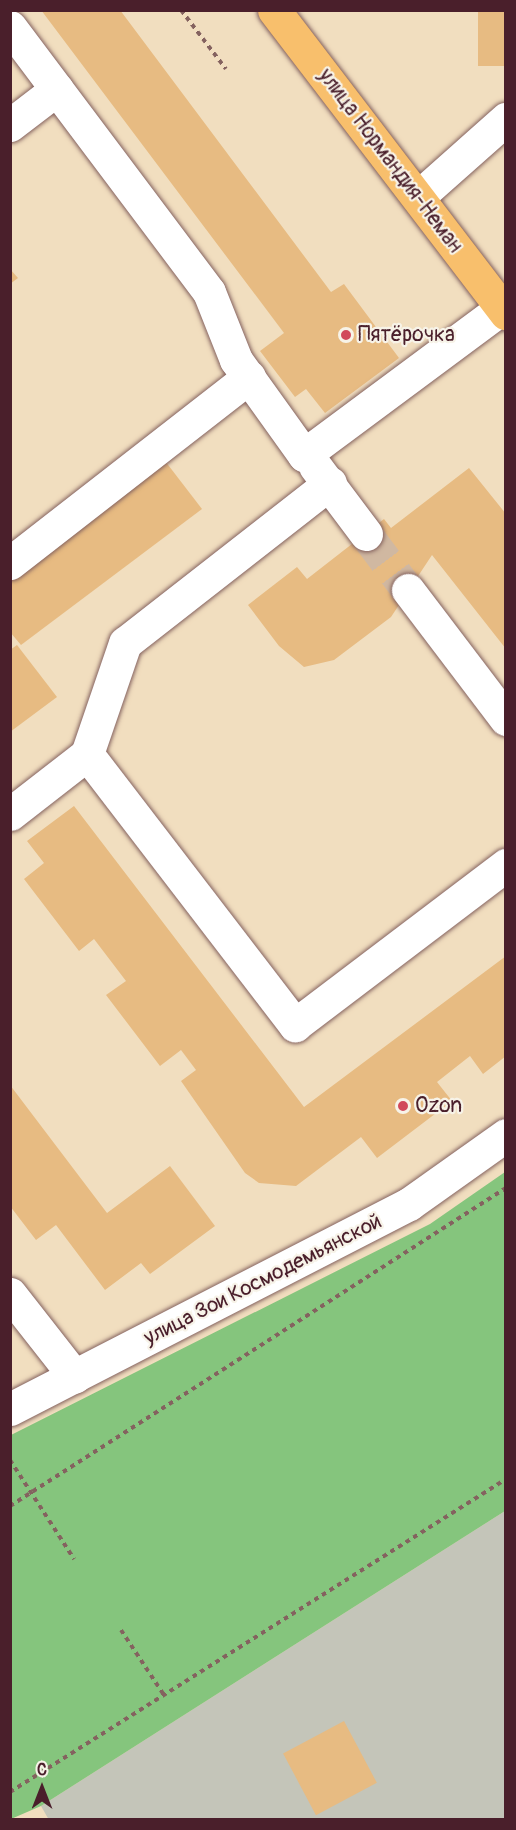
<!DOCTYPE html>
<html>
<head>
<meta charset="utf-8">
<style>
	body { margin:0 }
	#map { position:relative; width:516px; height:1830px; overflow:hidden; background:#f1debf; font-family:Pangolin,sans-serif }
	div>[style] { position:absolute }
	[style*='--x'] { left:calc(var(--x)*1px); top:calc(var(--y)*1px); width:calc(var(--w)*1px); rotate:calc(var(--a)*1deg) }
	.industrial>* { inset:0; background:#c4c5b9 }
	.green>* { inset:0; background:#85c57d }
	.building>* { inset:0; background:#e7bb82; transform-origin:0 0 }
	.minor-tunnel>* { height:33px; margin-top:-16.5px; transform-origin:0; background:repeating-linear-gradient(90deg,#d0b8a1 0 33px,transparent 0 49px) }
	.path>* { height:4px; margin-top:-2px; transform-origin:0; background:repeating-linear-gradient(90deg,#84625f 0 4.5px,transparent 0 9px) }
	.roads { filter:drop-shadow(0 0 2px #84625f) drop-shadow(0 0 2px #84625f) }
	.minor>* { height:33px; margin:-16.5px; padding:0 16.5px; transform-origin:16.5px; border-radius:16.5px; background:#fff }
	.major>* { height:33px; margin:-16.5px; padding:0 16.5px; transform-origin:16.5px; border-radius:16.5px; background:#f8bf6c }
	.dots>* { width:16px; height:16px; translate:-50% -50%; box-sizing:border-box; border:3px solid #f7f3e8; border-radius:50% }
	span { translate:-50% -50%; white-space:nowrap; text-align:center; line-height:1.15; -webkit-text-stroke:4.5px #f7f3e8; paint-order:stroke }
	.street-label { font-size:21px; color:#4a1f2b }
	.poi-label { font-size:21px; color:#4a1f2b }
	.left { translate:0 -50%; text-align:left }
	.frame { position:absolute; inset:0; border:12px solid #4a1f2b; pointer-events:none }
	.north { position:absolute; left:12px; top:1758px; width:60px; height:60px; -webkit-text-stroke:4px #f7f3e8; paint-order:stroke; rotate:0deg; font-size:16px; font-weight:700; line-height:24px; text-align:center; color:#4a1f2b }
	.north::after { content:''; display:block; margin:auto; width:21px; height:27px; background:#4a1f2b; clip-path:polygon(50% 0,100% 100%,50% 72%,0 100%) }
</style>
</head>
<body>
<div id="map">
	<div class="industrial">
		<i style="clip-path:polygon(505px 1511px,505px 1819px,49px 1820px,41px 1806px)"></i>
	</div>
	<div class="green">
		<i style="clip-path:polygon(505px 1172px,505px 1511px,41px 1806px,11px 1819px,11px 1435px,430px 1224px)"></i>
	</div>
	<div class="building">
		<i style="clip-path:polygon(41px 10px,120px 10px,331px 292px,344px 284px,399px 358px,325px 413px,306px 389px,295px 397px,260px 351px,284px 333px)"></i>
		<i style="left:478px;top:10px;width:28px;height:56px"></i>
		<i style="clip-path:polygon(10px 269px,18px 278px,10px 284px)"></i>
		<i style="clip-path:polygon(162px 457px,202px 509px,21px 645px,10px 632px,10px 570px)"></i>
		<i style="clip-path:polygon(469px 468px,506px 514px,506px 649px,432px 555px,391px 617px,334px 660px,304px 667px,279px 646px,248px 605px,297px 567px,307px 579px,384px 519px,391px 528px)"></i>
		<i style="clip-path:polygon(17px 645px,57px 697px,10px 732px,10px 650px)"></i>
		<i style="clip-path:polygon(74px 806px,304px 1107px,506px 956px,506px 1056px,483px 1074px,470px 1056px,437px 1082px,452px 1101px,377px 1158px,361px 1137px,296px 1186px,259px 1183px,245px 1173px,181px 1081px,196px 1070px,181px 1050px,160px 1066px,106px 995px,126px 981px,94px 939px,79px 951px,24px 879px,44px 863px,27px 841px)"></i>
		<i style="clip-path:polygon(10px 1085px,107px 1213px,170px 1166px,215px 1226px,150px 1274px,141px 1263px,105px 1290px,56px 1225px,36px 1240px,10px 1206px)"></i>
		<i style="left:344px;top:1721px;width:70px;height:69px;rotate:62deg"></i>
	</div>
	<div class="minor-tunnel">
		<i style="--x:366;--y:534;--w:70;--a:53.1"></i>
	</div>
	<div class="path">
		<i style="--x:181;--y:10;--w:74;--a:52.7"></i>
		<i style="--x:10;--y:1460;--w:118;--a:57.1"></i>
		<i style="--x:10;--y:1506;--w:589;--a:-32.67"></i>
		<i style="--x:121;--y:1630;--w:78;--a:56.5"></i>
		<i style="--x:10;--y:1792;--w:587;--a:-32.25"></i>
	</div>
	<div class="roads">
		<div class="minor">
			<i style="--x:10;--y:27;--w:331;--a:53.1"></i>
			<i style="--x:209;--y:292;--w:73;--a:68.3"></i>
			<i style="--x:236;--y:360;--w:117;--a:54.4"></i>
			<i style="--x:304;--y:455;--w:247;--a:-36.6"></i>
			<i style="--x:10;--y:125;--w:59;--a:-37.5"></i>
			<i style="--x:418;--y:197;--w:118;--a:-41.6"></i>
			<i style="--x:315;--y:466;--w:85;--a:53.1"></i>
			<i style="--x:330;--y:483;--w:260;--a:142"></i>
			<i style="--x:125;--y:643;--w:117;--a:108.9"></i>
			<i style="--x:87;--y:754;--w:342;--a:52.5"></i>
			<i style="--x:295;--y:1025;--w:265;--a:-37.2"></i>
			<i style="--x:10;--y:563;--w:303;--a:-37.9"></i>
			<i style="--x:408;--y:590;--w:162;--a:52.8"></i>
			<i style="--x:10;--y:814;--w:98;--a:-37.9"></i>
			<i style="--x:10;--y:1294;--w:105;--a:51.9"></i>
			<i style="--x:10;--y:1409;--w:449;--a:-27.2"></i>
			<i style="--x:409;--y:1204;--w:119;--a:-35.4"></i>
		</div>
		<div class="major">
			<i style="--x:274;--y:10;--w:382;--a:52.6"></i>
		</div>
	</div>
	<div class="dots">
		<i style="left:346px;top:335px;background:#d1495b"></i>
		<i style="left:403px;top:1106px;background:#d1495b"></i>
	</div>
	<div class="street-label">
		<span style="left:390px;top:161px;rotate:53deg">улица Нормандия-Неман</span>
		<span style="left:263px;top:1280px;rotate:-27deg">улица Зои Космодемьянской</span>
	</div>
	<div class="poi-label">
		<span class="left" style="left:358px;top:335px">Пятёрочка</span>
		<span class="left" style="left:415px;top:1106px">Ozon</span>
	</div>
	<div class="frame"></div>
	<div class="north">С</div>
</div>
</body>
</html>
